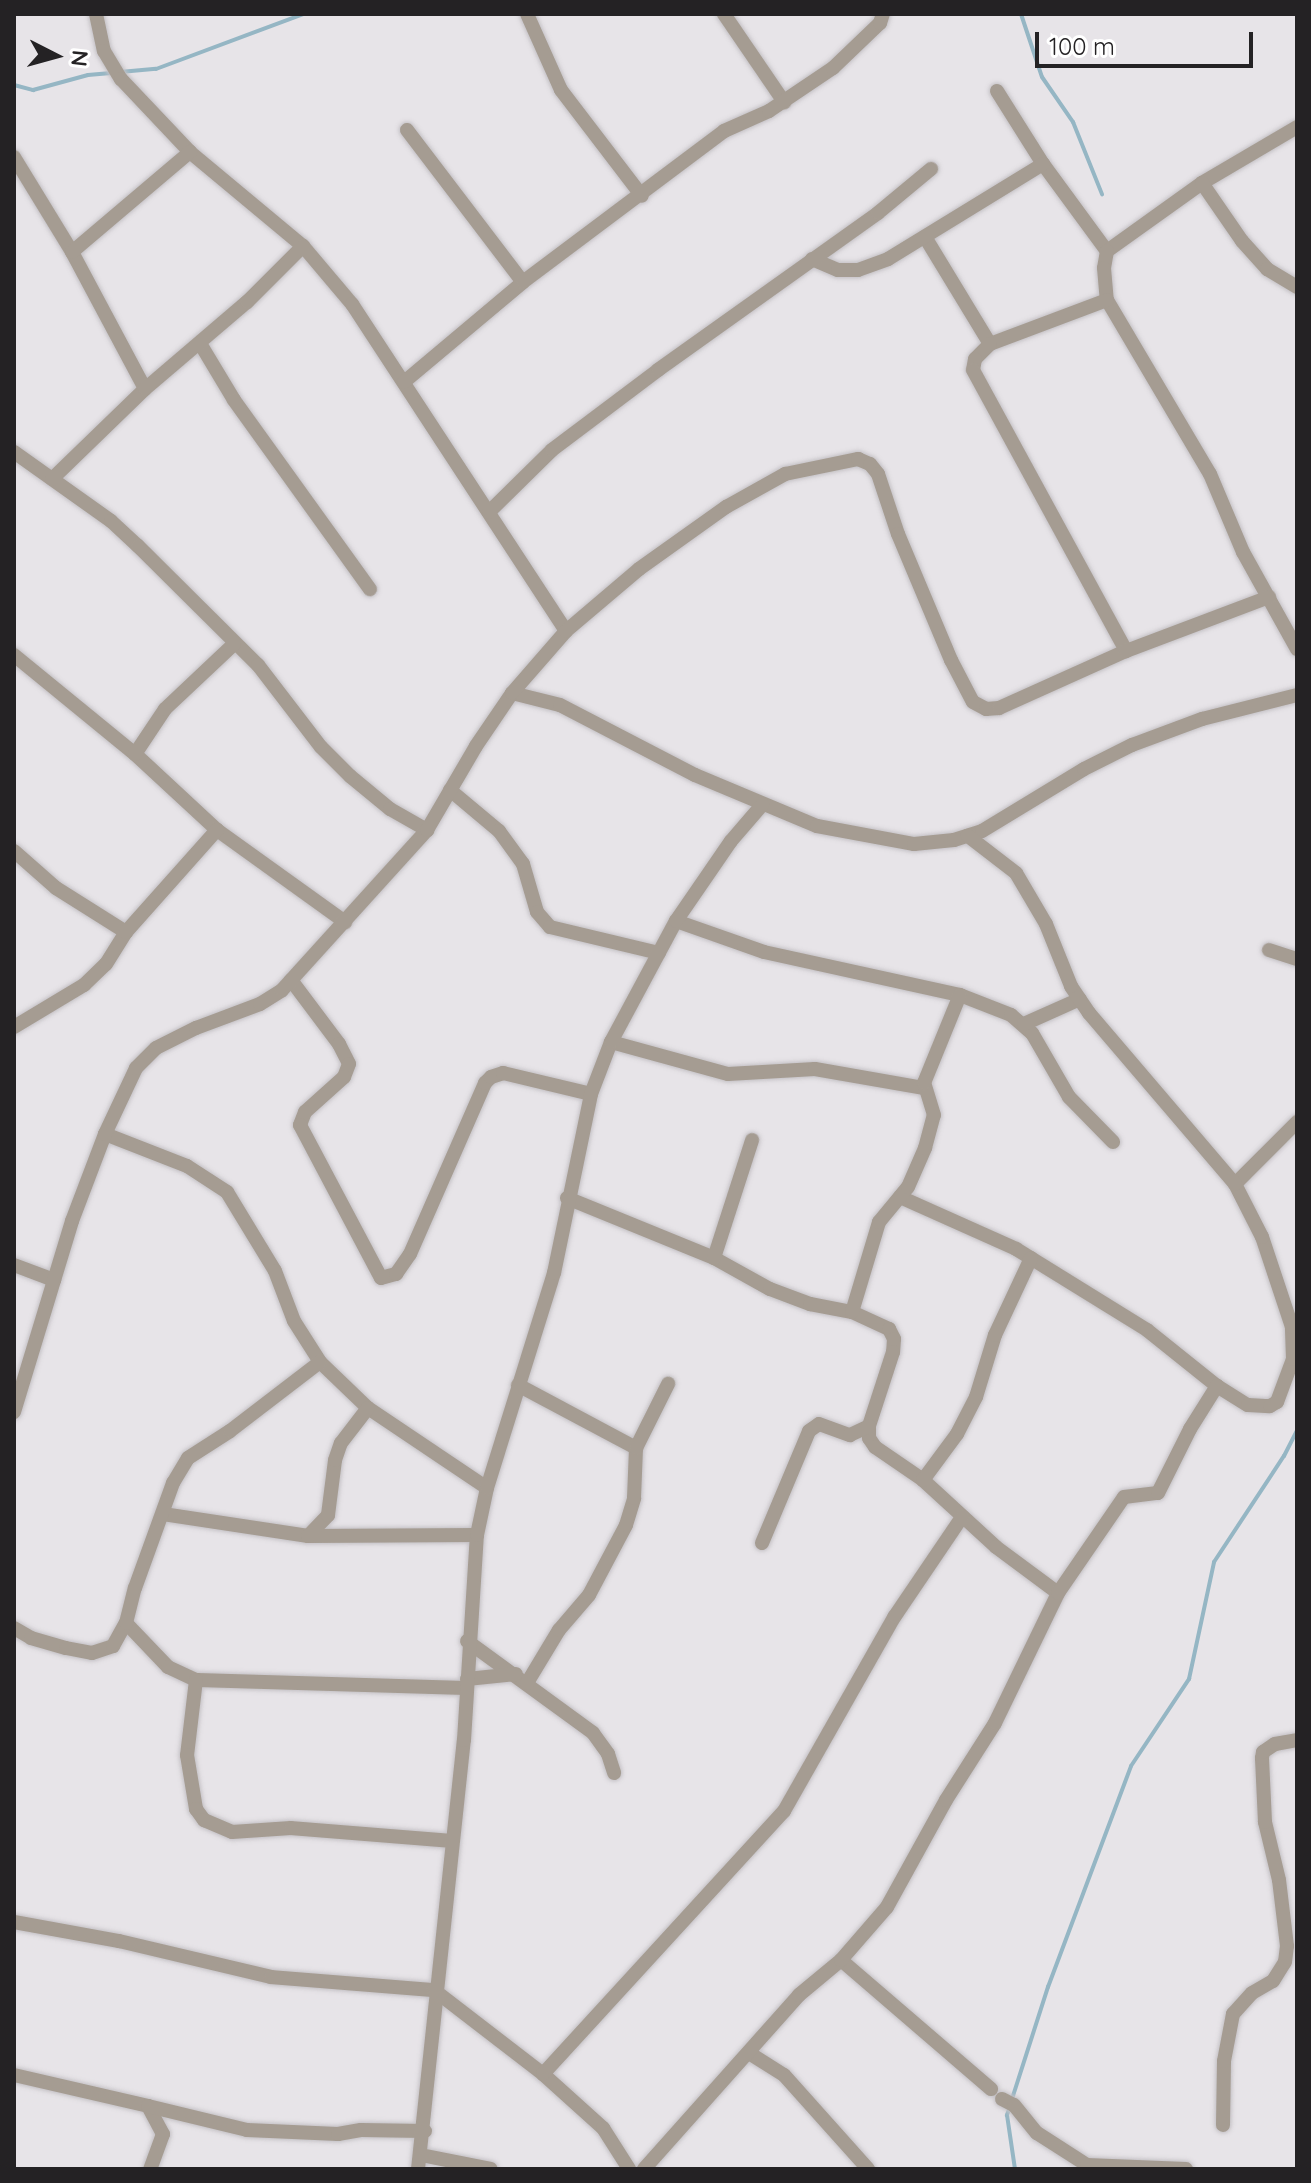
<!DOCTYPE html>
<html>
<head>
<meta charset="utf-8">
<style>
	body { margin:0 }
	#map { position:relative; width:1311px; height:2183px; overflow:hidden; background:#e7e4e8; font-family:Quicksand,sans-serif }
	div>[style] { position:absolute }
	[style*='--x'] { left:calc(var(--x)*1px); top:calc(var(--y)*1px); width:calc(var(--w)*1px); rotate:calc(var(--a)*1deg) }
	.stream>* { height:4px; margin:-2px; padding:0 2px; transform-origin:2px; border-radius:2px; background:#95b6c4 }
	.roads { filter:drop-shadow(0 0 2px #c4c1c5) drop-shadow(0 0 2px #c4c1c5) }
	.minor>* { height:14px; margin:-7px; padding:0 7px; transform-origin:7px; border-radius:7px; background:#a59c92 }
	span { translate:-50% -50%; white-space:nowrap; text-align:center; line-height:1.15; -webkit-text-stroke:6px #fff; paint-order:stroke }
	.frame { position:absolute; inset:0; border:16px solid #242224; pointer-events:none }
	.north { position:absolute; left:16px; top:16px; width:80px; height:80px; -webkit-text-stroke:6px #fff; paint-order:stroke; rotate:96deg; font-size:22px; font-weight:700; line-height:32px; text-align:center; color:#242224 }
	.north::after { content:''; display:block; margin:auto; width:28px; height:36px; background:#242224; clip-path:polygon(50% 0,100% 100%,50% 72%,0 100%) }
	.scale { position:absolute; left:1035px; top:32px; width:218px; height:36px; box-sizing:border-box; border:4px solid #242224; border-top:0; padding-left:10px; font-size:24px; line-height:28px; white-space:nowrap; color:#242224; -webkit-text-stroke:6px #fff; paint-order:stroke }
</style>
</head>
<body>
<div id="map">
	<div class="stream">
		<i style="--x:1021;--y:14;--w:66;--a:71.6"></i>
		<i style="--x:1042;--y:77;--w:55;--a:55.4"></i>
		<i style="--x:1073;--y:122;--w:78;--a:68.1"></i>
		<i style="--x:120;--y:72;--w:36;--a:-5"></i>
		<i style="--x:156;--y:69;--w:157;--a:-20.5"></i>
		<i style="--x:14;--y:85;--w:20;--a:15"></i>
		<i style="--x:33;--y:90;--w:57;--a:-15.3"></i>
		<i style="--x:88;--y:75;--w:23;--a:-5"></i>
		<i style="--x:1012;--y:2099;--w:118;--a:-72.2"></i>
		<i style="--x:1048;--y:1987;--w:236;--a:-69.4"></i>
		<i style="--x:1131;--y:1766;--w:105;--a:-56.3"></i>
		<i style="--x:1189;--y:1679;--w:120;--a:-77.9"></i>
		<i style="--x:1214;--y:1562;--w:127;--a:-56.6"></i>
		<i style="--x:1284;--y:1456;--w:29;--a:-63"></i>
		<i style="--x:1010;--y:2107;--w:9;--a:111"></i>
		<i style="--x:1007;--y:2115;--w:55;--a:81.6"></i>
	</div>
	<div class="roads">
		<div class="minor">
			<i style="--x:96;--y:14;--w:38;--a:78"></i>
			<i style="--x:104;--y:51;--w:33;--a:59"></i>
			<i style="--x:121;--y:79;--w:100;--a:46.6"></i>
			<i style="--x:190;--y:152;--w:147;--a:39.8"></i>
			<i style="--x:303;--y:246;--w:76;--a:49.8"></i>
			<i style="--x:352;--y:304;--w:391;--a:56.8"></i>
			<i style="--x:527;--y:14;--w:83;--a:65.9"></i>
			<i style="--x:561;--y:90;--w:133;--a:52.6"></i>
			<i style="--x:724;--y:14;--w:107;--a:55.7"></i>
			<i style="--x:997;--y:91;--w:86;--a:57.8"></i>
			<i style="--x:1043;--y:164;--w:108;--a:53.7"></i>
			<i style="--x:1297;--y:127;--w:110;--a:149.5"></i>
			<i style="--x:1202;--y:183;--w:117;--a:144.4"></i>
			<i style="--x:1107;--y:251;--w:17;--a:100"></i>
			<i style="--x:1104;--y:268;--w:32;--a:85"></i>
			<i style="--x:1107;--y:300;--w:202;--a:59.4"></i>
			<i style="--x:1210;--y:474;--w:85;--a:67.1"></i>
			<i style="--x:1243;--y:552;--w:111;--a:60.9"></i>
			<i style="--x:407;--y:130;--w:191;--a:52.7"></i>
			<i style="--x:14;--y:157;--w:111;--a:58.6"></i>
			<i style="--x:72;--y:252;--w:155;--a:61.9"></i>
			<i style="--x:1202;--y:183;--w:70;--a:55.4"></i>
			<i style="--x:1242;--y:241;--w:38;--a:48"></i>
			<i style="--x:1267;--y:269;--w:35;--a:31"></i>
			<i style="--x:925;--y:237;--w:125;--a:58.7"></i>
			<i style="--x:72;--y:252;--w:155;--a:-40.3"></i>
			<i style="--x:812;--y:259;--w:28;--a:23"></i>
			<i style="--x:838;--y:270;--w:20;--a:0"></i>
			<i style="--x:858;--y:270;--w:32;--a:-20"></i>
			<i style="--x:888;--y:259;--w:182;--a:-31.5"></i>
			<i style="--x:1107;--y:300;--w:125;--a:159.4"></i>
			<i style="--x:990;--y:344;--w:21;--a:135"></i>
			<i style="--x:975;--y:359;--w:11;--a:100"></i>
			<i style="--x:973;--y:370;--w:320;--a:61.4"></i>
			<i style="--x:201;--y:345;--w:64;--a:59"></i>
			<i style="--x:234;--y:400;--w:233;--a:54.3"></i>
			<i style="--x:404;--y:382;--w:155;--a:-40"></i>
			<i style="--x:523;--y:282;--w:251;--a:-36.9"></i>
			<i style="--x:724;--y:131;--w:49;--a:-24"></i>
			<i style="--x:769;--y:111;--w:77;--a:-33.9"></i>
			<i style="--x:833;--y:68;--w:65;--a:-43.8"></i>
			<i style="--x:880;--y:23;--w:9;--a:-72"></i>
			<i style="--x:14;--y:452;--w:119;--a:35.4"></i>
			<i style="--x:111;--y:521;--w:37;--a:43"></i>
			<i style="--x:138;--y:546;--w:169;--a:44.8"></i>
			<i style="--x:258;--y:665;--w:103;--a:52.5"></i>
			<i style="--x:321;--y:747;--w:41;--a:45"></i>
			<i style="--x:350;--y:776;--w:52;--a:39.5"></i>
			<i style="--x:390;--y:809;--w:43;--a:29.6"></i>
			<i style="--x:52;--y:479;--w:129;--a:-44.1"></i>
			<i style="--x:145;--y:389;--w:134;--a:-40.5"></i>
			<i style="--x:247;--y:302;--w:79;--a:-45"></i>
			<i style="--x:489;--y:512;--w:88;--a:-44.5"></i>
			<i style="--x:552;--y:450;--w:133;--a:-37"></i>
			<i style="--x:658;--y:370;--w:270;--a:-35.5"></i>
			<i style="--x:878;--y:213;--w:69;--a:-39.7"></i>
			<i style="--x:14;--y:655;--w:156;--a:39.3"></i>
			<i style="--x:135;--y:754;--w:112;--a:42.8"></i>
			<i style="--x:217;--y:830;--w:158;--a:35.7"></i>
			<i style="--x:512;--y:693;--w:49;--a:14"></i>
			<i style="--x:560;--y:705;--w:152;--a:27.4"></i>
			<i style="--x:695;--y:775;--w:132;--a:22.7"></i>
			<i style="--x:817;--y:826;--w:99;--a:10.5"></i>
			<i style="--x:914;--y:844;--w:40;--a:-5.7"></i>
			<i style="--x:954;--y:840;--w:29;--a:-18"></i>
			<i style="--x:982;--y:831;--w:119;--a:-31.3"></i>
			<i style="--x:1084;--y:769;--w:54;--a:-26.6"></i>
			<i style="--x:1132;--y:745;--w:75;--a:-20.4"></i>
			<i style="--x:1202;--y:719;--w:98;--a:-14.2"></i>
			<i style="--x:135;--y:754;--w:54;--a:-56.3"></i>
			<i style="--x:165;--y:709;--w:95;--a:-43.3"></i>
			<i style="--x:450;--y:790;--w:64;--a:39.9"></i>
			<i style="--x:499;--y:831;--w:41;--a:54"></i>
			<i style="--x:523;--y:864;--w:50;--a:73.7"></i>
			<i style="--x:537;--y:912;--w:20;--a:49"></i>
			<i style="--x:550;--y:927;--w:112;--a:13.4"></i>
			<i style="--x:14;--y:851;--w:56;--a:41.4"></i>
			<i style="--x:56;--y:888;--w:83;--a:32.2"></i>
			<i style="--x:676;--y:921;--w:93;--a:19.4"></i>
			<i style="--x:764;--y:952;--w:201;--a:12.4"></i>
			<i style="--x:960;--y:995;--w:55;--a:21.4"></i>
			<i style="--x:1011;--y:1015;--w:28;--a:41"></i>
			<i style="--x:1032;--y:1033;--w:74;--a:60"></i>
			<i style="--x:1069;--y:1097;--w:63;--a:45.6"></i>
			<i style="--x:1269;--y:950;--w:29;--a:18"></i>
			<i style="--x:291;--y:980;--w:80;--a:53.1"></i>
			<i style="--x:339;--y:1044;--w:22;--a:63"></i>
			<i style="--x:349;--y:1064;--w:14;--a:111"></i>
			<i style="--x:344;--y:1077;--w:52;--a:138.1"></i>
			<i style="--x:305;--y:1112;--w:14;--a:111"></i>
			<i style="--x:300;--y:1125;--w:173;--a:62.1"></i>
			<i style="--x:381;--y:1278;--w:16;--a:-15"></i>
			<i style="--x:396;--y:1274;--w:24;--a:-55"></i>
			<i style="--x:410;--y:1254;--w:187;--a:-66.3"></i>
			<i style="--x:485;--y:1083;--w:8;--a:-45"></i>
			<i style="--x:491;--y:1077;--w:13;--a:-18"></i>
			<i style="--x:503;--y:1073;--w:90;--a:13.4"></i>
			<i style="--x:1024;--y:1024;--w:61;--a:-24.1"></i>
			<i style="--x:14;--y:1027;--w:82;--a:-31"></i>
			<i style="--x:84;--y:985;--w:30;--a:-44"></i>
			<i style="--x:106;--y:964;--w:38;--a:-58"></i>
			<i style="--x:126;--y:932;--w:137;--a:-48.3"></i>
			<i style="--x:611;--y:1042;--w:121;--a:15.3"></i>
			<i style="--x:728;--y:1074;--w:87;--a:-3.3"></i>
			<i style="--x:815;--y:1069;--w:111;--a:9.9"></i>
			<i style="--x:105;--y:1134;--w:88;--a:21.3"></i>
			<i style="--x:187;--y:1166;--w:48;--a:33"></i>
			<i style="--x:227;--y:1192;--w:92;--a:58.7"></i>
			<i style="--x:275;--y:1271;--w:53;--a:69.2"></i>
			<i style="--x:294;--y:1321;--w:49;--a:57.6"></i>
			<i style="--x:320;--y:1362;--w:66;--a:43.8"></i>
			<i style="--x:368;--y:1408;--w:143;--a:33.9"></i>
			<i style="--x:1235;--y:1184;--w:88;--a:-45"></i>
			<i style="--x:900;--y:1197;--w:127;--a:24.1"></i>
			<i style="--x:1016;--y:1249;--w:154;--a:31.7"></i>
			<i style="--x:1147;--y:1330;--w:90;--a:38.7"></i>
			<i style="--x:1217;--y:1386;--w:36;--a:32"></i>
			<i style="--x:1248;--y:1405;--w:22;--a:3"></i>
			<i style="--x:1270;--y:1406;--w:8;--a:-30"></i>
			<i style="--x:1277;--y:1402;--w:46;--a:-69.6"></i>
			<i style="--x:1293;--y:1359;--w:32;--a:-92"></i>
			<i style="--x:1292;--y:1327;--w:95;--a:-108.4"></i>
			<i style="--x:1262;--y:1237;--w:59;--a:-117"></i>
			<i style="--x:1235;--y:1184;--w:225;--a:-130.5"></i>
			<i style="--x:1089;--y:1013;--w:32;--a:-124"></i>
			<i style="--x:1071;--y:986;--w:67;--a:-112"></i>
			<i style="--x:1046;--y:924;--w:59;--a:-120.5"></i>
			<i style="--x:1016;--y:873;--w:61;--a:-142.4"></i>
			<i style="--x:567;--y:1198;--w:159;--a:22.2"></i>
			<i style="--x:714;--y:1258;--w:64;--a:29"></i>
			<i style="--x:770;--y:1289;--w:43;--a:20.6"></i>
			<i style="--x:810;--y:1304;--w:43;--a:10.8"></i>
			<i style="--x:852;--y:1312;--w:41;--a:24.7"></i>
			<i style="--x:889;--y:1329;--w:11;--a:63"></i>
			<i style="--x:894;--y:1339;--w:13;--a:94"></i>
			<i style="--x:893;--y:1352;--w:78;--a:108"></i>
			<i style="--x:869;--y:1426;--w:12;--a:90"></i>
			<i style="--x:869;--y:1438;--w:11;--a:56"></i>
			<i style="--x:875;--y:1447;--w:58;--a:34.5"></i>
			<i style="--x:923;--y:1480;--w:99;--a:42.5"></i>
			<i style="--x:996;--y:1547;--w:77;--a:36.6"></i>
			<i style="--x:714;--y:1258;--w:124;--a:-72.1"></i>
			<i style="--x:14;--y:1265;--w:43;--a:20.6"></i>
			<i style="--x:852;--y:1312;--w:94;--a:-73.3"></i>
			<i style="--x:879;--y:1222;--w:45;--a:-50.4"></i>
			<i style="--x:908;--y:1187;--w:43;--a:-66.4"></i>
			<i style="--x:925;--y:1148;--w:34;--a:-75"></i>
			<i style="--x:934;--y:1115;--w:34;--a:-107"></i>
			<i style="--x:924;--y:1083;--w:95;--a:-67.8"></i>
			<i style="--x:518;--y:1385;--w:134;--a:28.1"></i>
			<i style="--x:14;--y:1412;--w:200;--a:-73.1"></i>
			<i style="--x:72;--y:1221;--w:93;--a:-69.2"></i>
			<i style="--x:105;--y:1134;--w:73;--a:-64.8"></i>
			<i style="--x:136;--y:1068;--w:28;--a:-45"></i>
			<i style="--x:156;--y:1048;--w:45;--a:-26.6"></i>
			<i style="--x:196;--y:1028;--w:68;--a:-20.6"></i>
			<i style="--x:260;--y:1004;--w:26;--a:-32"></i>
			<i style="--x:282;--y:990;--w:216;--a:-47.8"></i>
			<i style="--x:427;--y:830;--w:97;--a:-59.7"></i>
			<i style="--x:476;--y:746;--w:64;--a:-55.8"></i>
			<i style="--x:512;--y:693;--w:82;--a:-48.9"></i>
			<i style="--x:566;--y:631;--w:96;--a:-40.3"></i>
			<i style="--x:639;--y:569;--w:107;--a:-35.5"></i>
			<i style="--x:726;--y:507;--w:68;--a:-29.2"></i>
			<i style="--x:785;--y:474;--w:75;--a:-11.6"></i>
			<i style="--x:858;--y:459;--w:13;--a:23"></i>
			<i style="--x:870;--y:464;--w:13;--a:51"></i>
			<i style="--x:878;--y:474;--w:63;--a:71.6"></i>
			<i style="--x:898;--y:534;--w:137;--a:67.2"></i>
			<i style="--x:951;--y:660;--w:47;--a:62.4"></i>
			<i style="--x:973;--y:702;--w:15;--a:28"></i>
			<i style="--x:986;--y:709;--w:13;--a:-4"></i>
			<i style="--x:999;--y:708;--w:139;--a:-24.2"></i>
			<i style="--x:1126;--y:651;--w:153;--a:-20.7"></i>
			<i style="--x:923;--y:1480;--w:57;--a:-53.5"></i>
			<i style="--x:957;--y:1434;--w:42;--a:-62.8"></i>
			<i style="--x:976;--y:1397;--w:65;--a:-73"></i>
			<i style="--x:995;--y:1335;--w:85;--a:-64.9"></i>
			<i style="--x:163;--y:1514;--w:147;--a:8.6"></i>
			<i style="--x:308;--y:1536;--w:169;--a:-0.3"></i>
			<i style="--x:308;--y:1536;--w:29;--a:-46"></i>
			<i style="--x:328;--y:1515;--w:55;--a:-82.7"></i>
			<i style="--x:335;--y:1460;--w:18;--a:-71"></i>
			<i style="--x:341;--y:1443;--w:44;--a:-52.4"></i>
			<i style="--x:762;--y:1543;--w:121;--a:-67.2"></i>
			<i style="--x:809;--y:1431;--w:12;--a:-35"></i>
			<i style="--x:819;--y:1424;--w:33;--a:20"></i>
			<i style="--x:850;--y:1435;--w:21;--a:-25"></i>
			<i style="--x:126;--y:1623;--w:61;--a:46.3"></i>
			<i style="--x:168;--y:1667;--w:31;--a:25"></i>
			<i style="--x:196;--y:1680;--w:271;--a:1.7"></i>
			<i style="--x:14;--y:1628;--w:20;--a:30"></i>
			<i style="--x:31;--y:1638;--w:36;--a:16"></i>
			<i style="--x:66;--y:1648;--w:26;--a:11"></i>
			<i style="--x:92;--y:1653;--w:22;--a:-18"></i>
			<i style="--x:113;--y:1646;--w:26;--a:-61"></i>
			<i style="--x:126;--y:1623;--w:36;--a:-76"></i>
			<i style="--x:135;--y:1588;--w:112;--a:-70.1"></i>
			<i style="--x:173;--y:1483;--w:29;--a:-59"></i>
			<i style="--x:188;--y:1458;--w:50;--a:-32.7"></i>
			<i style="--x:230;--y:1431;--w:113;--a:-37.5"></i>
			<i style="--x:467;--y:1641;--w:156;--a:36.1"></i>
			<i style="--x:593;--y:1733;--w:26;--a:54"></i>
			<i style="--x:608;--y:1754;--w:20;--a:72"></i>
			<i style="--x:467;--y:1679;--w:49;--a:-5.8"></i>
			<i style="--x:196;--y:1680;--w:76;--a:96.8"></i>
			<i style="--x:187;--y:1755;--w:55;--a:80.5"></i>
			<i style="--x:196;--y:1809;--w:14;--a:54"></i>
			<i style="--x:204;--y:1820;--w:30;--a:23"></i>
			<i style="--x:232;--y:1832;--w:59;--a:-3.9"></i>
			<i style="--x:291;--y:1828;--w:161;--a:4.6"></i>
			<i style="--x:527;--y:1683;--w:62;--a:-58.9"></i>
			<i style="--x:559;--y:1630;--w:46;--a:-49.4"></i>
			<i style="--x:589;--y:1595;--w:79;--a:-62.1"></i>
			<i style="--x:626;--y:1525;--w:28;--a:-73"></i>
			<i style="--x:634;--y:1498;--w:50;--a:-87.7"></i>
			<i style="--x:636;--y:1448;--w:72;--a:-63.4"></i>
			<i style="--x:14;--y:1922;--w:107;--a:10.3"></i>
			<i style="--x:119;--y:1941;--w:156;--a:13.3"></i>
			<i style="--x:271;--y:1977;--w:164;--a:4.6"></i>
			<i style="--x:434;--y:1990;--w:138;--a:37.6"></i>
			<i style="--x:543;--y:2074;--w:81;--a:42"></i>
			<i style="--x:603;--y:2128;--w:49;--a:57.6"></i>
			<i style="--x:841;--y:1960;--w:198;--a:40.7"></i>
			<i style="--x:749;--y:2053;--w:41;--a:32.2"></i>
			<i style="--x:784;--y:2075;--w:126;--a:48.2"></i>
			<i style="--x:543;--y:2074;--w:357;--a:-47.5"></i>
			<i style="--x:784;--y:1811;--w:224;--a:-60.4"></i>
			<i style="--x:895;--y:1616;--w:120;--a:-55.9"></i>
			<i style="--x:14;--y:2075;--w:138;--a:13"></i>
			<i style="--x:148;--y:2106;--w:32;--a:62"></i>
			<i style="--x:163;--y:2134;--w:37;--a:110"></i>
			<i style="--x:1002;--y:2099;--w:13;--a:27"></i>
			<i style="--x:1014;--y:2105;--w:36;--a:51"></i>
			<i style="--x:1037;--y:2133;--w:59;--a:32.6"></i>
			<i style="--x:1087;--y:2165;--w:99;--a:2.3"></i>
			<i style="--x:148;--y:2106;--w:102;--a:13.6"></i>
			<i style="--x:247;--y:2130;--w:91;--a:2.5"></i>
			<i style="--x:338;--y:2134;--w:23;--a:-10"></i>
			<i style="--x:361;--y:2130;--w:64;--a:0.9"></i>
			<i style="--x:1223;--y:2125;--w:64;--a:-89.1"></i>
			<i style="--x:1224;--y:2061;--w:48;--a:-79.2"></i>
			<i style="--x:1233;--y:2014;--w:28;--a:-48"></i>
			<i style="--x:1252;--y:1993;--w:24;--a:-30"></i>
			<i style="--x:1273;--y:1981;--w:22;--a:-58"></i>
			<i style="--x:1285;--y:1962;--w:16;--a:-83"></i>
			<i style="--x:1287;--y:1946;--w:66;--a:-96.9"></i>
			<i style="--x:1279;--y:1880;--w:60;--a:-103.6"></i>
			<i style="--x:1265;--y:1822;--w:64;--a:-92.7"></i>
			<i style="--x:1262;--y:1758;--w:6;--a:-81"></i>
			<i style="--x:1263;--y:1752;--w:14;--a:-34"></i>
			<i style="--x:1275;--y:1744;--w:22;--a:-10"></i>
			<i style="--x:421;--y:2155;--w:71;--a:11.3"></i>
			<i style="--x:418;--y:2169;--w:431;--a:-83.9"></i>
			<i style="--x:464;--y:1740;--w:205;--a:-86.4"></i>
			<i style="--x:477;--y:1535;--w:48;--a:-78"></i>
			<i style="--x:487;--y:1488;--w:225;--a:-72.7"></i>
			<i style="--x:554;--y:1273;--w:183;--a:-78.3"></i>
			<i style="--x:591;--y:1094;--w:56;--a:-69"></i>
			<i style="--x:611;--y:1042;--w:137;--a:-61.8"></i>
			<i style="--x:676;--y:921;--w:97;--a:-55.5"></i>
			<i style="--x:731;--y:841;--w:48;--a:-49.3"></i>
			<i style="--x:644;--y:2169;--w:233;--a:-48.3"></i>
			<i style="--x:799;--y:1995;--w:55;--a:-39.8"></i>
			<i style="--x:841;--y:1960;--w:70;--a:-49"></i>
			<i style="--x:887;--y:1907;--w:122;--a:-61.1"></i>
			<i style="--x:946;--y:1800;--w:91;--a:-57.5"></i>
			<i style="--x:995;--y:1723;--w:144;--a:-64.1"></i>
			<i style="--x:1058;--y:1593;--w:116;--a:-55.5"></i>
			<i style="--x:1124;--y:1497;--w:34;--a:-7"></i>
			<i style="--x:1158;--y:1493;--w:72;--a:-63.4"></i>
			<i style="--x:1190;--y:1429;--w:51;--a:-57.9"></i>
		</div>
	</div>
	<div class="frame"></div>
	<div class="north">N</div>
	<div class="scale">100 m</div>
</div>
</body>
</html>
